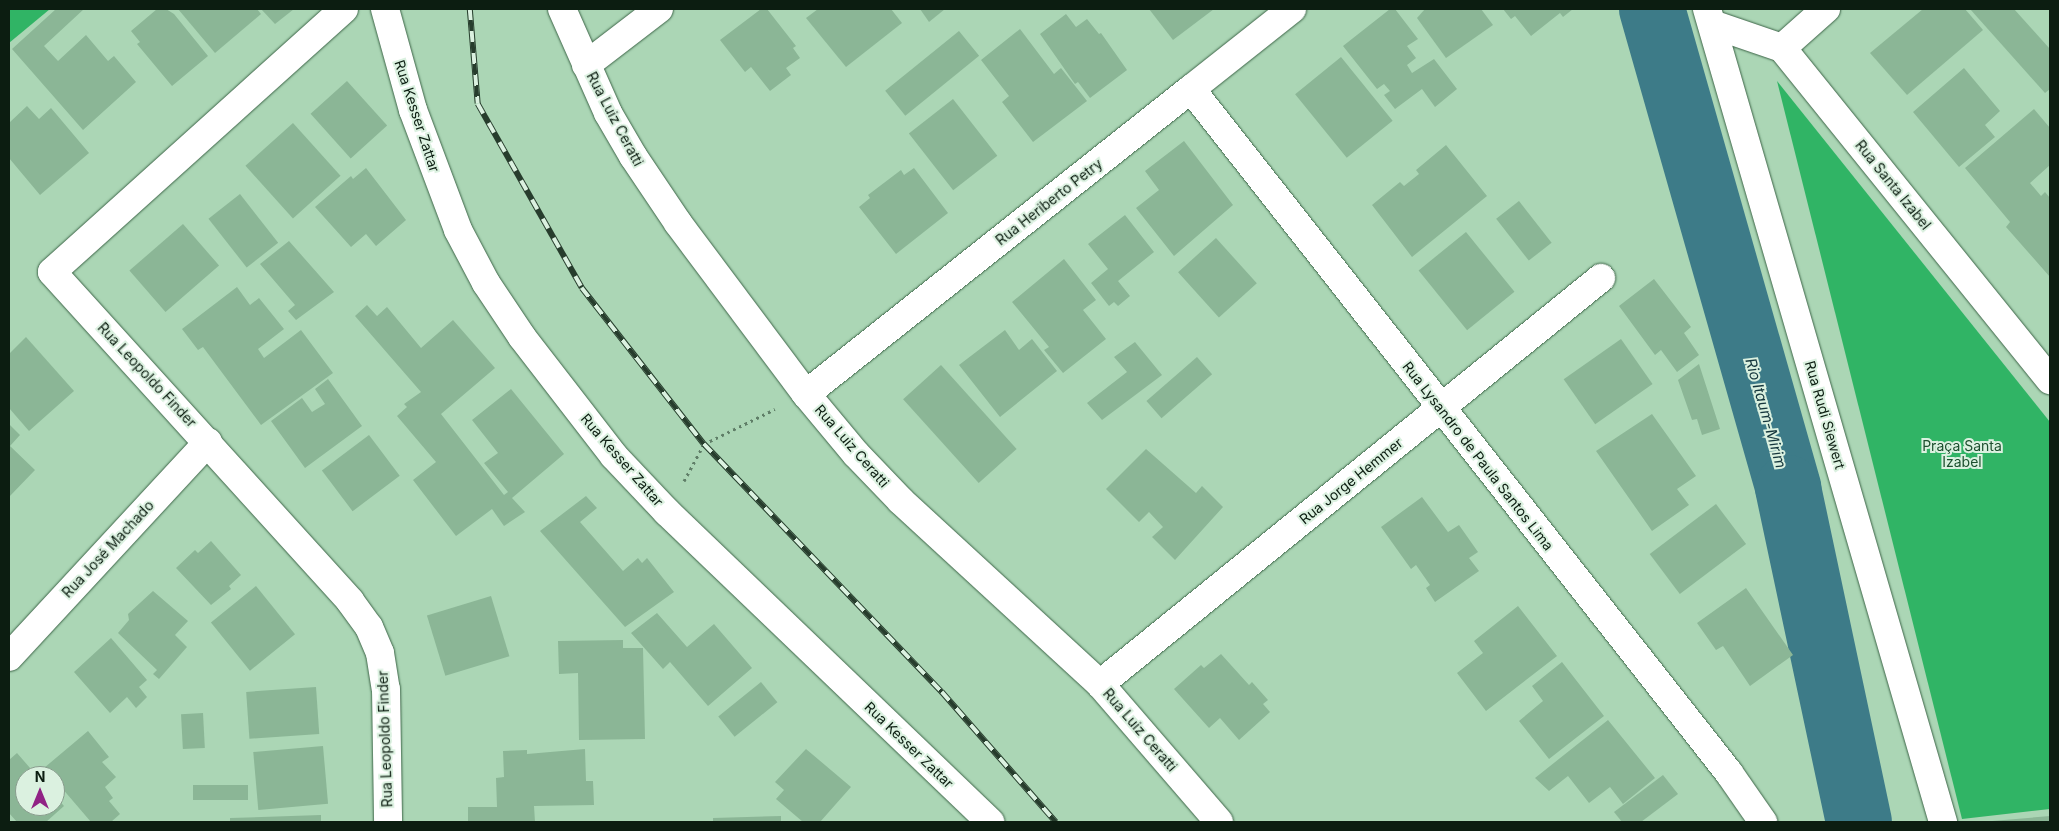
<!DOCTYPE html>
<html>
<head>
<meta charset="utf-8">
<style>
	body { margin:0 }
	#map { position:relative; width:2059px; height:831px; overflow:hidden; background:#abd6b5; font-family:Inter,sans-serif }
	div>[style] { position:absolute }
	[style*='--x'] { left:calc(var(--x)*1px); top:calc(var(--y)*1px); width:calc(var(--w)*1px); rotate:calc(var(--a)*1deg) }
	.green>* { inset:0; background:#30b465 }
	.river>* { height:66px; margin:-33px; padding:0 33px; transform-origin:33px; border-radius:33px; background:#3d7b88 }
	.building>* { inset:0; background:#8bb696; transform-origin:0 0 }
	.path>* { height:3px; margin-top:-1.5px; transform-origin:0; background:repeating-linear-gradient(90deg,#5f7e67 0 2.5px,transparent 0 6.5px) }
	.roads { filter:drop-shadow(0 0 1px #3d6548) drop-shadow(0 0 1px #3d6548) }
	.minor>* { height:28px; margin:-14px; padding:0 14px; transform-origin:14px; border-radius:14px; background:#fff }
	.tertiary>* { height:28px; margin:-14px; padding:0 14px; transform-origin:14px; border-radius:14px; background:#fff }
	.rail>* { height:5.5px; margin-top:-2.75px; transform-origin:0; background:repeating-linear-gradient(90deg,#dbf1e0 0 11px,#273d2d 0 22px); box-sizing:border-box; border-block:1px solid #273d2d }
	span { translate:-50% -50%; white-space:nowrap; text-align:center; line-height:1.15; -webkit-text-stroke:4px #dbf1e0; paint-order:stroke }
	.street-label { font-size:14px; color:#0c1d11 }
	.park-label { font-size:14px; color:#1d502f }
	.water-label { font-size:15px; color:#15363c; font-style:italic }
	.frame { position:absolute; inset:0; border:10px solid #0c1d11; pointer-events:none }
	.north { position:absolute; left:15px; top:766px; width:50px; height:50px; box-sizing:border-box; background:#dbf1e0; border:1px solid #889c8d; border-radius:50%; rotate:0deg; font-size:14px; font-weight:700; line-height:20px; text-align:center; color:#0c1d11 }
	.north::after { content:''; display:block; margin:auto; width:18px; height:22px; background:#902385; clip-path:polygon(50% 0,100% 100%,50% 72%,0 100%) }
</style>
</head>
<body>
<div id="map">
	<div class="green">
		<i style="clip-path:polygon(9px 9px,50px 9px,9px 43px)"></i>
		<i style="clip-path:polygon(1777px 81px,2050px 422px,2050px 809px,1962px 819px)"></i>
	</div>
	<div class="river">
		<i style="--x:1652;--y:9;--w:498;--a:74.1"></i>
		<i style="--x:1788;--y:488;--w:341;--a:78"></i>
	</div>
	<div class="building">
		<i style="clip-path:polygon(56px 9px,84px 9px,44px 46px,58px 61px,86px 35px,108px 61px,114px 56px,136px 82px,83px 130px,12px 49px)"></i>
		<i style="clip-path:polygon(157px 9px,166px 9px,174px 14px,208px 56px,172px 86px,137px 44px,140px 42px,131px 31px)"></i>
		<i style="clip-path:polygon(178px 9px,257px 9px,261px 14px,215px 53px)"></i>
		<i style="clip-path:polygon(261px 9px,294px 9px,275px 24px)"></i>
		<i style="clip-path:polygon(761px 9px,767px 9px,796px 46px,793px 48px,800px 58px,786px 68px,791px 75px,770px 91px,751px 67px,745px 72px,720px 40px)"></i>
		<i style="clip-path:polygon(818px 9px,891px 9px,902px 23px,846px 67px,806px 18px)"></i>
		<i style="clip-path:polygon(920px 9px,945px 9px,929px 22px)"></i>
		<i style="clip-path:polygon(1149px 9px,1214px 9px,1173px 40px)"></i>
		<i style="clip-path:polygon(1390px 9px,1395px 9px,1418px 39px,1407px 46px,1416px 58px,1407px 65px,1412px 73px,1434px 59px,1457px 89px,1435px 107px,1422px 89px,1395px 109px,1384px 95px,1390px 91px,1384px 84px,1377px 89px,1343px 46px)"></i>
		<i style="clip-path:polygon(1425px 9px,1481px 9px,1493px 25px,1446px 58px,1417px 18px)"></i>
		<i style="clip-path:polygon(1503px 9px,1573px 9px,1563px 17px,1560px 13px,1531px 36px,1515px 16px,1511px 19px)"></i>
		<i style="clip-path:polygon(1923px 9px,1965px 9px,1983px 30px,1907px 95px,1870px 53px)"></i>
		<i style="clip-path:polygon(1970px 9px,2014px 9px,2050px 49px,2050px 89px,2045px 93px)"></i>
		<i style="clip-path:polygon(1066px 14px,1076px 27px,1087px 19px,1099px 34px,1101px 33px,1127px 70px,1090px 98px,1078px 82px,1075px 84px,1040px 34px)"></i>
		<i style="clip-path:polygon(1020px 29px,1054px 74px,1061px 68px,1087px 101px,1033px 142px,1002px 102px,1009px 96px,981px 60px)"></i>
		<i style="left:959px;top:31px;width:32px;height:95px;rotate:51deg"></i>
		<i style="left:1341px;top:57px;width:82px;height:59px;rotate:51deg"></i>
		<i style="clip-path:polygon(1964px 68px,2000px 111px,1985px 125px,1995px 137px,1959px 167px,1913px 112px)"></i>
		<i style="left:347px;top:81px;width:60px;height:49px;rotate:48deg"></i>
		<i style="left:953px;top:99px;width:72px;height:56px;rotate:52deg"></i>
		<i style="clip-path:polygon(27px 106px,39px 119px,51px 108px,89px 153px,40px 195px,9px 158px,9px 123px)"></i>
		<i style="clip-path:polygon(2034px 109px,2050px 128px,2050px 165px,2030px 183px,2041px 196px,2045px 192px,2050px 198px,2050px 277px,2006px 227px,2010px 222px,1965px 168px)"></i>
		<i style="left:293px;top:123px;width:71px;height:64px;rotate:48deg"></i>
		<i style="clip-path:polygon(1184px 141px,1233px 205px,1174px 256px,1136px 208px,1159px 190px,1145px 171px)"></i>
		<i style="clip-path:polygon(1446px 145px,1487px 196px,1412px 257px,1372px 205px,1400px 182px,1404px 186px,1419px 174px,1416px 170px)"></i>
		<i style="clip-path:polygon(366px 168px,406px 220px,376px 246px,366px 234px,351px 247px,315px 207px,351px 176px,353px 179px)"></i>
		<i style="clip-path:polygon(914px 168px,948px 213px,896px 254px,859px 207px,870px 198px,868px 195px,901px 170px,904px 175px)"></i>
		<i style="left:240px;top:194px;width:62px;height:40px;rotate:52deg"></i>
		<i style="left:1519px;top:201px;width:53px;height:29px;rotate:52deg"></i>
		<i style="clip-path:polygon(1125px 215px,1154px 252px,1118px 281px,1130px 296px,1118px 306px,1114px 302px,1109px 306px,1091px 283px,1108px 269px,1088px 244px)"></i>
		<i style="left:183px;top:224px;width:55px;height:71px;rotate:49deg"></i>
		<i style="left:1466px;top:232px;width:77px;height:61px;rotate:51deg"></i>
		<i style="left:1216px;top:238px;width:61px;height:51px;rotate:48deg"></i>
		<i style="clip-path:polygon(289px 241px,334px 292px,296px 320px,288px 311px,295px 305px,260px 264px)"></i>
		<i style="clip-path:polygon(1064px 259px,1096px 300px,1083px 310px,1106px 339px,1063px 373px,1044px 350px,1049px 347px,1012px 302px)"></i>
		<i style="clip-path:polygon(1654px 279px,1691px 327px,1684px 333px,1699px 355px,1677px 372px,1661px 350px,1655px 355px,1619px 306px)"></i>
		<i style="clip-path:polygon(237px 287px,250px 305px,259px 298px,284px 329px,258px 349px,264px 358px,301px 330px,333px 373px,261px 425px,203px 347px,198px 350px,182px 329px)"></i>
		<i style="clip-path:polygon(367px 305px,377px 316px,387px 307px,421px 348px,453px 320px,495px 368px,441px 414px,504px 495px,508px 492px,484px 463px,498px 453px,472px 420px,511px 389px,564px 454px,512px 498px,525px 512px,504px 526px,492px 509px,456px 536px,413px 480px,436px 462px,397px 416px,407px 407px,404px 404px,421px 392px,355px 316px)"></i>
		<i style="clip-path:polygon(1005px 330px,1019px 350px,1032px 339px,1057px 371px,1000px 417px,959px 365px)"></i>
		<i style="clip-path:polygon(26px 337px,74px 391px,29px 431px,9px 408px,9px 354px)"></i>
		<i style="left:1621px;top:339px;width:55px;height:70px;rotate:55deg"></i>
		<i style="clip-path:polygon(1135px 342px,1162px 375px,1102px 420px,1087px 403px,1127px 372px,1114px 357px)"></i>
		<i style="left:1197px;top:357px;width:23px;height:67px;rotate:49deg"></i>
		<i style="clip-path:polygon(1699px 364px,1720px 429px,1702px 435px,1697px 419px,1692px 420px,1678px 380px)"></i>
		<i style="left:941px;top:365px;width:113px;height:51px;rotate:48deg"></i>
		<i style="clip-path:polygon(328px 379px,362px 426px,305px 468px,271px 421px,302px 398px,312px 412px,325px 404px,315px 389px)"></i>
		<i style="clip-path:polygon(1652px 414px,1696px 476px,1677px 489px,1689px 505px,1652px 531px,1596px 451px)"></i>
		<i style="clip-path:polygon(9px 424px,20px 435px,10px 446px,35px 470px,9px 497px)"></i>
		<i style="left:369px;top:435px;width:51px;height:59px;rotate:53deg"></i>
		<i style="clip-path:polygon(1146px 449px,1196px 493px,1202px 486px,1223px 507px,1175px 560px,1152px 537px,1163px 527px,1149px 512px,1139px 522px,1106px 489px)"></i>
		<i style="clip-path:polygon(586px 496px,597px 508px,580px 522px,623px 571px,638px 558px,642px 563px,647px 558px,674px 592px,625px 627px,540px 531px)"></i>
		<i style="clip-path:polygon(1422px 497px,1448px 532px,1459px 525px,1478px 552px,1469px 558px,1479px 571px,1435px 602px,1426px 588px,1430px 585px,1416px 565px,1411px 569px,1381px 527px)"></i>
		<i style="left:1716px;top:504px;width:50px;height:83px;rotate:53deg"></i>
		<i style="clip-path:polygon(211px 541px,241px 575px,229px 586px,231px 589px,211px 605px,176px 568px,195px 550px,198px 553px)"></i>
		<i style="left:256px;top:586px;width:62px;height:58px;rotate:51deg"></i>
		<i style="clip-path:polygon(1746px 588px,1793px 655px,1750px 686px,1723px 646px,1716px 650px,1697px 623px)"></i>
		<i style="clip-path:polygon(153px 591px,188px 621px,175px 635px,187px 647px,159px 679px,153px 674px,157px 670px,118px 633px,129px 620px,128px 614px)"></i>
		<i style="left:491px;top:596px;width:63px;height:67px;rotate:73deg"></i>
		<i style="clip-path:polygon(1518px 606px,1557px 656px,1486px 711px,1457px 673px,1483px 653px,1474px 641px)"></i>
		<i style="clip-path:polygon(657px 613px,687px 647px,714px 624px,752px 668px,708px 706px,670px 662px,663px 669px,631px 633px)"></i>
		<i style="clip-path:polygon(111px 638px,147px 680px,139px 687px,147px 697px,136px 708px,127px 697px,110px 713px,74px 672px)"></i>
		<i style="clip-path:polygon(623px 640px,623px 648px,643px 648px,645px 739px,579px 740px,578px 673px,559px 674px,558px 641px)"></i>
		<i style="clip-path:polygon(1221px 654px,1249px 685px,1252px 682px,1268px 700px,1263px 704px,1270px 712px,1239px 740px,1220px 718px,1209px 728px,1174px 689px,1201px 665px,1204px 668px)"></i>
		<i style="clip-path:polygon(1562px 662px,1604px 716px,1549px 759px,1519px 721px,1543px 701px,1532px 686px)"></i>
		<i style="left:761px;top:682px;width:26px;height:55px;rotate:51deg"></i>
		<i style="left:316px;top:687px;width:47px;height:70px;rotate:86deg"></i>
		<i style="left:203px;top:713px;width:35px;height:22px;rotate:87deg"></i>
		<i style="clip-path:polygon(1608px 720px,1655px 778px,1623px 804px,1610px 787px,1589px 803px,1568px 776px,1549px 791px,1535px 778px)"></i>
		<i style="clip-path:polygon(88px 731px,109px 757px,102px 762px,116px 777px,105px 787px,113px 798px,109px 801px,120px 814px,111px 822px,91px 822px,55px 780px,55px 776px,44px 768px)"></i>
		<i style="left:323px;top:746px;width:58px;height:70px;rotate:85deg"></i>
		<i style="clip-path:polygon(585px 749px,586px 781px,593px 781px,594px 805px,534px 806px,535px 822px,468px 822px,468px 807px,497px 807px,496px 778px,504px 777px,503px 751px,527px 750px,527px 754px)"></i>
		<i style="clip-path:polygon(806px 749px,851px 787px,820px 822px,803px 822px,776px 799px,784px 790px,775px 782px)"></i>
		<i style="clip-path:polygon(17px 753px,37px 776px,25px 776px,25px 806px,55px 806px,55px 796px,64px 806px,46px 822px,17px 822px,9px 813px,9px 760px)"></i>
		<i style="clip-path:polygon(1663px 775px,1678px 794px,1641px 822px,1622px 822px,1614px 812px)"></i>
		<i style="left:248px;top:785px;width:15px;height:55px;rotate:90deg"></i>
		<i style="clip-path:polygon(321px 815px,321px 822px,230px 822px,230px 818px)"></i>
		<i style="clip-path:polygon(781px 816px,781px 822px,713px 822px,713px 818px)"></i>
		<i style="clip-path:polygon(2050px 816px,2050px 822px,1992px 822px,1992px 821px)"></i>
	</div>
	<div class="path">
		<i style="--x:684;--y:481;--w:42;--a:-61.6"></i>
		<i style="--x:704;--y:444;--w:79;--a:-26.2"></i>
	</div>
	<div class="roads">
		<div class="minor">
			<i style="--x:344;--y:9;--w:393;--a:138"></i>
			<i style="--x:52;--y:272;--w:444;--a:47.8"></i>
			<i style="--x:350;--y:601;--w:32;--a:54"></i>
			<i style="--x:369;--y:627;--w:28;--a:67"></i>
			<i style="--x:380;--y:653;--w:36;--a:81"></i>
			<i style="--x:386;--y:689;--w:133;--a:89.1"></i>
			<i style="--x:562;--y:9;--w:114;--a:66.1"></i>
			<i style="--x:608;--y:113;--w:50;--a:59.8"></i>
			<i style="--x:633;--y:156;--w:81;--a:56.1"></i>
			<i style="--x:678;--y:223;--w:214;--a:53.2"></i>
			<i style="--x:806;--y:394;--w:78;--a:50.2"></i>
			<i style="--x:856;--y:454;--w:65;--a:46.2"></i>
			<i style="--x:901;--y:501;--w:270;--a:42.6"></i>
			<i style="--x:1100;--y:684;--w:182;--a:49.2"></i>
			<i style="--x:1707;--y:9;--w:847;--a:73.81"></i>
			<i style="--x:1712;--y:24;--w:74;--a:18.9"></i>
			<i style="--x:1782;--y:48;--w:427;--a:51.1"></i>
			<i style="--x:1782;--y:48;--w:59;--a:-41.6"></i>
			<i style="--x:586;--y:65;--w:92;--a:-37.5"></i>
			<i style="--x:806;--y:394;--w:491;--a:-38.4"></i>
			<i style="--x:9;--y:657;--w:293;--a:-47.2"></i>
			<i style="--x:1100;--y:684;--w:645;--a:-39.02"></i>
		</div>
		<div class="tertiary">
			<i style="--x:385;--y:9;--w:105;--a:74.5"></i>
			<i style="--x:413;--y:110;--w:128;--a:69.4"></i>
			<i style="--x:458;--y:230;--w:60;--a:62.2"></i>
			<i style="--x:486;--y:283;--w:65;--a:56.3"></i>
			<i style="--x:522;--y:337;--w:150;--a:52.3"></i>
			<i style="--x:614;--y:456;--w:77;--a:46.6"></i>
			<i style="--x:667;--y:512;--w:448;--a:43.8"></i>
			<i style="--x:1292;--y:9;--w:129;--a:141.6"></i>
			<i style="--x:1191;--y:89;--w:870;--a:51.81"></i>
			<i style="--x:1729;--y:773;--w:60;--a:55.2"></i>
		</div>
	</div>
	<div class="rail">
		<i style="--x:470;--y:9;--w:95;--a:85.2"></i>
		<i style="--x:478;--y:104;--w:211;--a:60.5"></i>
		<i style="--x:582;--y:288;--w:198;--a:52"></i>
		<i style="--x:704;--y:444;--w:344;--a:46.2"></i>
		<i style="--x:942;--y:692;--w:173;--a:48.8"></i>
	</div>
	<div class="street-label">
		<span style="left:417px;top:116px;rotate:72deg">Rua Kesser Zattar</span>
		<span style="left:615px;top:119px;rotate:62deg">Rua Luiz Ceratti</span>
		<span style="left:1893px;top:185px;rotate:51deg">Rua Santa Izabel</span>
		<span style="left:1049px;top:202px;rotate:-38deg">Rua Heriberto Petry</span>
		<span style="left:147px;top:375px;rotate:47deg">Rua Leopoldo Finder</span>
		<span style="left:1825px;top:415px;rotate:74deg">Rua Rudi Siewert</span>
		<span style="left:852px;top:446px;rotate:49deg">Rua Luiz Ceratti</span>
		<span style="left:1478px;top:456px;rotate:52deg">Rua Lysandro de Paula Santos Lima</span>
		<span style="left:622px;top:460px;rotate:49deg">Rua Kesser Zattar</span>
		<span style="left:1351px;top:481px;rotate:-39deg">Rua Jorge Hemmer</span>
		<span style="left:108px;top:549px;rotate:-47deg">Rua José Machado</span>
		<span style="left:1140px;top:730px;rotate:49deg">Rua Luiz Ceratti</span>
		<span style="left:385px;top:739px;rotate:-92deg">Rua Leopoldo Finder</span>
		<span style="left:909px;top:745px;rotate:44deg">Rua Kesser Zattar</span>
	</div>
	<div class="park-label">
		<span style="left:1962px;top:454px">Praça Santa<br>Izabel</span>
	</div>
	<div class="water-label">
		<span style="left:1766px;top:413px;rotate:74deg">Rio Itaum-Mirim</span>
	</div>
	<div class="frame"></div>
	<div class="north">N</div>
</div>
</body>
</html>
